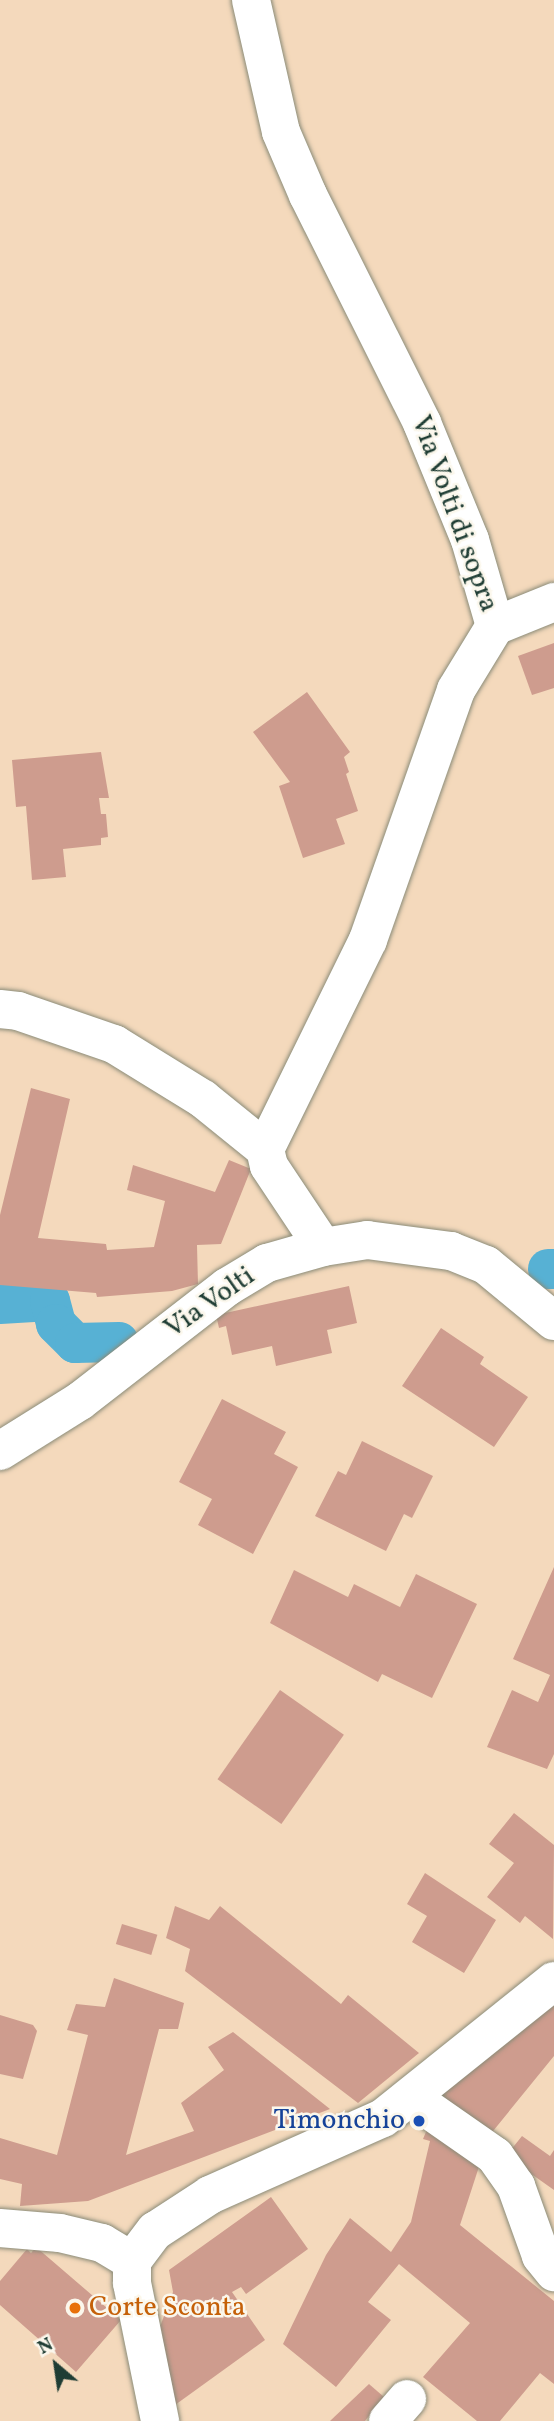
<!DOCTYPE html>
<html>
<head>
<meta charset="utf-8">
<style>
	body { margin:0 }
	#map { position:relative; width:554px; height:2421px; overflow:hidden; background:#f4d9bc; font-family:Vollkorn,serif }
	div>[style] { position:absolute }
	[style*='--x'] { left:calc(var(--x)*1px); top:calc(var(--y)*1px); width:calc(var(--w)*1px); rotate:calc(var(--a)*1deg) }
	.canal>* { height:40px; margin:-20px; padding:0 20px; transform-origin:20px; border-radius:20px; background:#57b1d4 }
	.building>* { inset:0; background:#ce9c8e; transform-origin:0 0 }
	.roads { filter:drop-shadow(0 0 2px #8a8b78) drop-shadow(0 0 2px #8a8b78) }
	.minor>* { height:38px; margin:-19px; padding:0 19px; transform-origin:19px; border-radius:19px; background:#fff }
	.dots>* { width:19px; height:19px; translate:-50% -50%; box-sizing:border-box; border:4px solid #fbf7ec; border-radius:50% }
	span { translate:-50% -50%; white-space:nowrap; text-align:center; line-height:1.15; -webkit-text-stroke:5px #fbf7ec; paint-order:stroke }
	.street-label { font-size:28px; color:#1f3d34 }
	.transit-label { font-size:28px; color:#164399 }
	.right { translate:-100% -50%; text-align:right }
	.food-label { font-size:28px; color:#c56008 }
	.left { translate:0 -50%; text-align:left }
	.north { position:absolute; left:21px; top:2330px; width:70px; height:70px; -webkit-text-stroke:5px #fbf7ec; paint-order:stroke; rotate:331deg; font-size:19px; font-weight:700; line-height:28px; text-align:center; color:#1f3d34 }
	.north::after { content:''; display:block; margin:auto; width:24px; height:32px; background:#1f3d34; clip-path:polygon(50% 0,100% 100%,50% 72%,0 100%) }
</style>
</head>
<body>
<div id="map">
	<div class="canal">
		<i style="--x:548;--y:1269;--w:6;--a:0"></i>
		<i style="--x:0;--y:1304;--w:50;--a:-3.4"></i>
		<i style="--x:50;--y:1301;--w:24;--a:75"></i>
		<i style="--x:56;--y:1324;--w:27;--a:45"></i>
		<i style="--x:75;--y:1343;--w:44;--a:-1.3"></i>
	</div>
	<div class="building">
		<i style="clip-path:polygon(554px 643px,554px 688px,532px 695px,518px 656px)"></i>
		<i style="clip-path:polygon(307px 692px,350px 752px,344px 757px,349px 772px,346px 774px,358px 811px,336px 819px,345px 844px,303px 858px,279px 786px,290px 782px,253px 732px)"></i>
		<i style="clip-path:polygon(101px 752px,109px 798px,99px 798px,101px 814px,106px 814px,108px 837px,101px 838px,101px 845px,63px 849px,66px 877px,32px 880px,26px 806px,16px 807px,12px 760px)"></i>
		<i style="clip-path:polygon(31px 1088px,70px 1099px,38px 1238px,106px 1244px,107px 1250px,154px 1247px,165px 1201px,127px 1190px,133px 1165px,215px 1192px,229px 1160px,251px 1169px,221px 1244px,197px 1245px,198px 1284px,172px 1291px,97px 1297px,96px 1293px,0 1285px,0 1215px)"></i>
		<i style="clip-path:polygon(349px 1286px,357px 1323px,327px 1330px,332px 1353px,276px 1366px,272px 1346px,232px 1355px,226px 1326px,219px 1328px,216px 1315px)"></i>
		<i style="clip-path:polygon(441px 1328px,484px 1357px,480px 1364px,528px 1397px,494px 1447px,402px 1386px)"></i>
		<i style="clip-path:polygon(222px 1399px,286px 1432px,274px 1454px,298px 1467px,253px 1554px,198px 1525px,212px 1499px,179px 1482px)"></i>
		<i style="clip-path:polygon(362px 1441px,433px 1476px,412px 1518px,404px 1514px,386px 1551px,315px 1516px,338px 1471px,346px 1475px)"></i>
		<i style="clip-path:polygon(554px 1567px,554px 1754px,547px 1769px,487px 1747px,512px 1690px,538px 1702px,550px 1675px,513px 1659px)"></i>
		<i style="clip-path:polygon(294px 1570px,348px 1597px,354px 1584px,400px 1607px,416px 1574px,477px 1604px,432px 1698px,382px 1674px,378px 1682px,270px 1623px)"></i>
		<i style="left:280px;top:1690px;width:78px;height:109px;rotate:35deg"></i>
		<i style="clip-path:polygon(514px 1813px,554px 1845px,553px 1939px,525px 1916px,520px 1923px,487px 1897px,514px 1863px,489px 1844px)"></i>
		<i style="clip-path:polygon(425px 1873px,496px 1920px,464px 1973px,412px 1942px,427px 1916px,407px 1904px)"></i>
		<i style="clip-path:polygon(175px 1906px,209px 1920px,220px 1906px,341px 2004px,348px 1995px,419px 2053px,358px 2103px,185px 1971px,190px 1949px,166px 1938px)"></i>
		<i style="left:122px;top:1924px;width:37px;height:21px;rotate:17deg"></i>
		<i style="clip-path:polygon(114px 1978px,184px 2003px,178px 2029px,159px 2029px,126px 2155px,194px 2131px,181px 2103px,224px 2070px,208px 2047px,233px 2032px,330px 2109px,88px 2201px,20px 2206px,22px 2184px,0 2179px,0 2138px,57px 2155px,88px 2035px,67px 2030px,76px 2004px,105px 2007px)"></i>
		<i style="clip-path:polygon(554px 2001px,554px 2056px,489px 2136px,460px 2225px,554px 2301px,554px 2384px,540px 2373px,500px 2421px,477px 2421px,423px 2377px,470px 2323px,399px 2264px,368px 2302px,391px 2320px,336px 2387px,283px 2344px,326px 2255px,350px 2218px,391px 2252px,411px 2222px,430px 2141px,423px 2139px,443px 2091px)"></i>
		<i style="clip-path:polygon(0 2015px,33px 2025px,37px 2031px,23px 2079px,0 2074px)"></i>
		<i style="clip-path:polygon(522px 2136px,550px 2156px,554px 2150px,554px 2190px,506px 2156px)"></i>
		<i style="clip-path:polygon(271px 2197px,308px 2249px,246px 2294px,241px 2287px,232px 2292px,265px 2340px,175px 2405px,158px 2332px,173px 2292px,169px 2270px)"></i>
		<i style="clip-path:polygon(36px 2247px,121px 2320px,76px 2372px,0 2305px,0 2281px,27px 2249px,31px 2253px)"></i>
		<i style="clip-path:polygon(369px 2384px,384px 2397px,365px 2421px,330px 2421px)"></i>
	</div>
	<div class="roads">
		<div class="minor">
			<i style="--x:251;--y:0;--w:135;--a:77.2"></i>
			<i style="--x:281;--y:132;--w:69;--a:66.8"></i>
			<i style="--x:308;--y:195;--w:255;--a:63.4"></i>
			<i style="--x:422;--y:423;--w:126;--a:67.7"></i>
			<i style="--x:470;--y:540;--w:90;--a:73.8"></i>
			<i style="--x:495;--y:626;--w:75;--a:121.4"></i>
			<i style="--x:456;--y:690;--w:265;--a:109.4"></i>
			<i style="--x:368;--y:940;--w:233;--a:116.2"></i>
			<i style="--x:265;--y:1149;--w:17;--a:77"></i>
			<i style="--x:269;--y:1166;--w:97;--a:56.3"></i>
			<i style="--x:495;--y:626;--w:64;--a:-22.1"></i>
			<i style="--x:0;--y:1009;--w:18;--a:6"></i>
			<i style="--x:18;--y:1011;--w:102;--a:19"></i>
			<i style="--x:114;--y:1044;--w:105;--a:31.7"></i>
			<i style="--x:203;--y:1099;--w:80;--a:38.9"></i>
			<i style="--x:0;--y:1451;--w:94;--a:-32"></i>
			<i style="--x:80;--y:1401;--w:186;--a:-37.8"></i>
			<i style="--x:227;--y:1287;--w:47;--a:-31"></i>
			<i style="--x:267;--y:1263;--w:58;--a:-15.9"></i>
			<i style="--x:323;--y:1247;--w:45;--a:-9"></i>
			<i style="--x:367;--y:1240;--w:85;--a:7.5"></i>
			<i style="--x:451;--y:1251;--w:38;--a:22"></i>
			<i style="--x:486;--y:1265;--w:88;--a:39.5"></i>
			<i style="--x:412;--y:2098;--w:101;--a:34.9"></i>
			<i style="--x:495;--y:2156;--w:37;--a:55"></i>
			<i style="--x:516;--y:2186;--w:74;--a:70.3"></i>
			<i style="--x:541;--y:2256;--w:21;--a:51"></i>
			<i style="--x:0;--y:2228;--w:60;--a:4.8"></i>
			<i style="--x:60;--y:2233;--w:43;--a:13.4"></i>
			<i style="--x:102;--y:2243;--w:35;--a:31"></i>
			<i style="--x:132;--y:2261;--w:38;--a:-53"></i>
			<i style="--x:155;--y:2231;--w:66;--a:-33.2"></i>
			<i style="--x:210;--y:2195;--w:189;--a:-24"></i>
			<i style="--x:383;--y:2118;--w:219;--a:-38.7"></i>
			<i style="--x:132;--y:2261;--w:22;--a:90"></i>
			<i style="--x:132;--y:2283;--w:141;--a:78.5"></i>
			<i style="--x:388;--y:2421;--w:29;--a:-49"></i>
		</div>
	</div>
	<div class="dots">
		<i style="left:419px;top:2121px;background:#1a4fb4"></i>
		<i style="left:75px;top:2308px;background:#e8710a"></i>
	</div>
	<div class="street-label">
		<span style="left:454px;top:514px;rotate:70deg">Via Volti di sopra</span>
		<span style="left:210px;top:1303px;rotate:-35deg">Via Volti</span>
	</div>
	<div class="transit-label">
		<span class="right" style="left:405px;top:2121px">Timonchio</span>
	</div>
	<div class="food-label">
		<span class="left" style="left:89px;top:2308px">Corte Sconta</span>
	</div>
	<div class="north">N</div>
</div>
</body>
</html>
